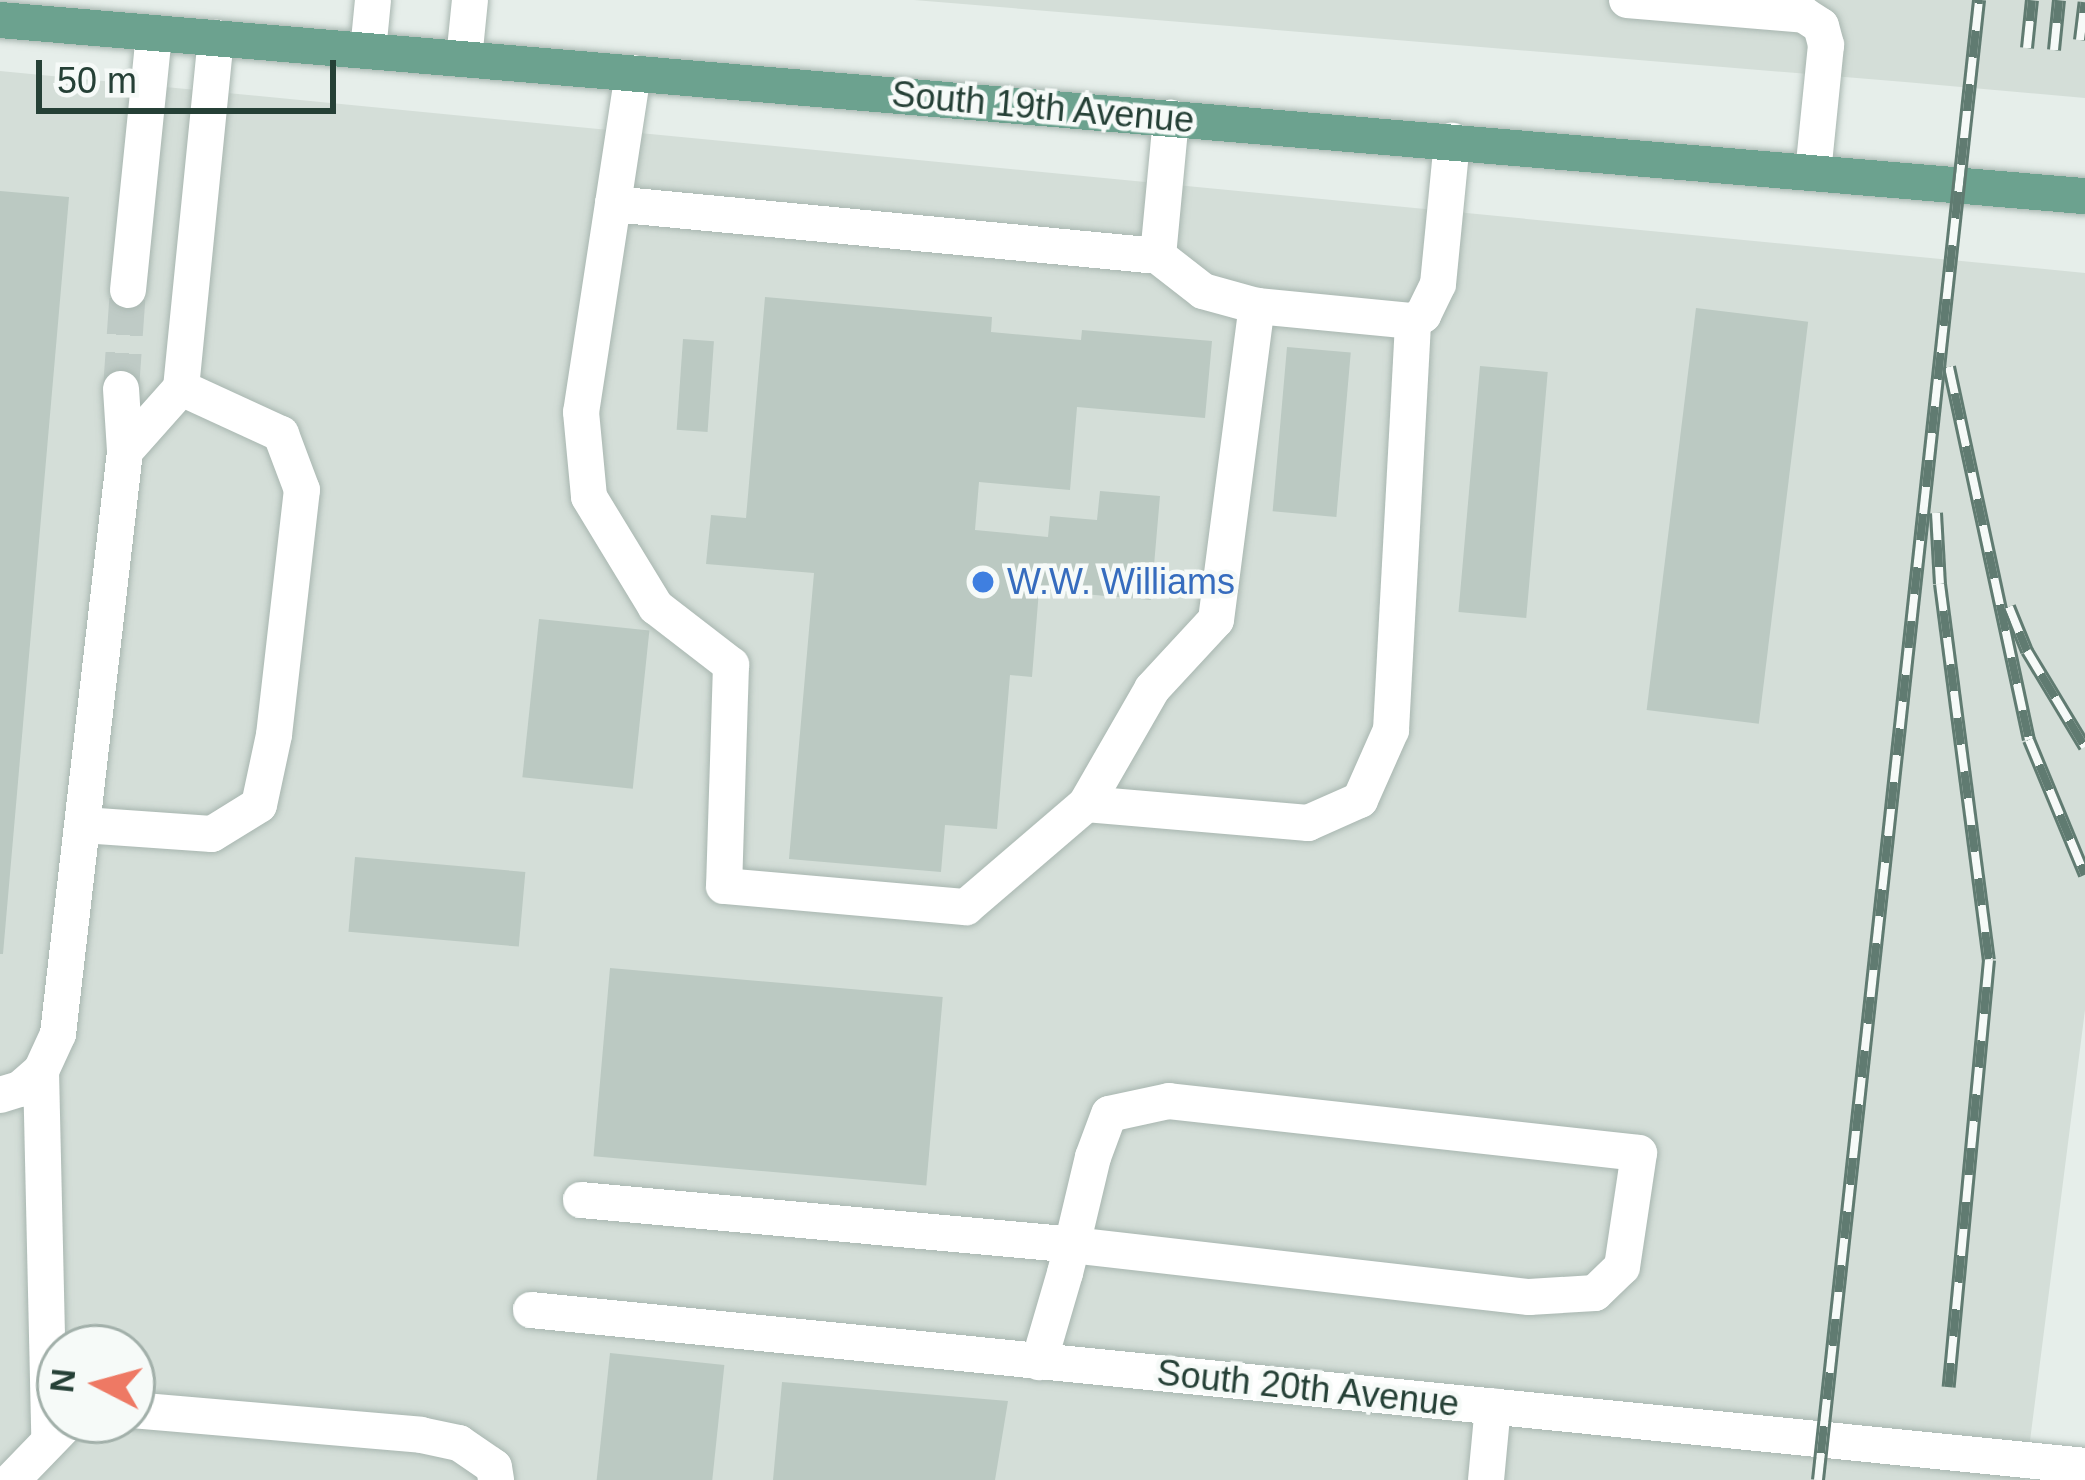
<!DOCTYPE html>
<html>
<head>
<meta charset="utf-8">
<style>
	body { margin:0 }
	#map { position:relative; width:2085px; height:1480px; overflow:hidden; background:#e6eeea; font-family:Arial,sans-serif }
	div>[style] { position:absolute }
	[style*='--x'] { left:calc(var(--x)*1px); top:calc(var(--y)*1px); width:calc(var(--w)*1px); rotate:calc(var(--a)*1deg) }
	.built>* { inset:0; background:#d4ded8 }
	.building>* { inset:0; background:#bbc9c2; transform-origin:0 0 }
	.minor-tunnel>* { height:36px; margin-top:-18px; transform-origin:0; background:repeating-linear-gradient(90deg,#bfcbc6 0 36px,transparent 0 54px) }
	.roads { filter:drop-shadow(0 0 3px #a8b6b0) drop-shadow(0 0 3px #a8b6b0) }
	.minor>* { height:36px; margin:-18px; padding:0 18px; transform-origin:18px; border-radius:18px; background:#fff }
	.major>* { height:36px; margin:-18px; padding:0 18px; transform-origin:18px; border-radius:18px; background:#6ca28f }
	.rail>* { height:14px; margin-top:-7px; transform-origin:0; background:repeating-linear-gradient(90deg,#f6faf8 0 27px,#607b71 0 54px); box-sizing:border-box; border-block:3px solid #607b71 }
	.dots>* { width:33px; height:33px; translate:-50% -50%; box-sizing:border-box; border:6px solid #f6faf8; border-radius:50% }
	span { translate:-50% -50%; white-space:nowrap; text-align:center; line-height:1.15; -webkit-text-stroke:9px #f6faf8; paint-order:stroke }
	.street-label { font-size:36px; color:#254036 }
	.shop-label { font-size:36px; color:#366cbe }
	.left { translate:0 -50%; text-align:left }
	.north { position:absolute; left:36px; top:1324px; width:120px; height:120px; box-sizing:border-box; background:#f6faf8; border:3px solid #a2b0aa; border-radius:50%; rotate:276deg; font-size:33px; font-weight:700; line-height:48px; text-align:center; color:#254036 }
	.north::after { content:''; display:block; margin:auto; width:42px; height:54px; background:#ee7964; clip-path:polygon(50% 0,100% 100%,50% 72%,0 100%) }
	.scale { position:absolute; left:36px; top:60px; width:300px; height:54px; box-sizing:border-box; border:6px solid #254036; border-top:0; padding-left:15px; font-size:36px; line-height:42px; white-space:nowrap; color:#254036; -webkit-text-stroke:9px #f6faf8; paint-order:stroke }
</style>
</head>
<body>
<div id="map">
	<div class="built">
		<i style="clip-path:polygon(914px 0,2085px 0,2085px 98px,1905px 82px)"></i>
		<i style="clip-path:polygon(evenodd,0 71px,2085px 273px,2085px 1010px,2025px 1480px,0 1480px,0 71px,60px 1348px,132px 1348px,132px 1420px,60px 1420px,60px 1348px)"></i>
	</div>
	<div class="building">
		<i style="clip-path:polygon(0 191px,69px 197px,3px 954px,0 954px)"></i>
		<i style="clip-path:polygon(765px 297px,992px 317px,991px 332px,1081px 340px,1082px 330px,1212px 341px,1205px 418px,1077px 407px,1070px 490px,979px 482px,975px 530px,1048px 537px,1050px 516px,1097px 520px,1100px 491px,1160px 496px,1151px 600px,1039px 590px,1032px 677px,1010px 675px,997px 829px,945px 825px,941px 872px,789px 859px,814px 573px,706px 564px,711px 515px,746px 518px)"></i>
		<i style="left:1696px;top:308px;width:113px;height:405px;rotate:7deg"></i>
		<i style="left:683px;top:339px;width:31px;height:91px;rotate:4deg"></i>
		<i style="left:1287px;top:347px;width:64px;height:165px;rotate:5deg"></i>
		<i style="left:1480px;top:366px;width:68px;height:247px;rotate:5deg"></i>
		<i style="left:539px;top:619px;width:111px;height:159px;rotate:6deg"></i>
		<i style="left:355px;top:857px;width:171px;height:75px;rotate:5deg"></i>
		<i style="left:610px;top:968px;width:334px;height:189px;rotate:5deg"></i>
		<i style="left:610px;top:1353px;width:115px;height:128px;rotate:6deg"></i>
		<i style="clip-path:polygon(782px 1382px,1008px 1401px,995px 1480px,773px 1480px)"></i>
	</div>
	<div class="minor-tunnel">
		<i style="--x:121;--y:389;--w:99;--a:-86"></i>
	</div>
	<div class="roads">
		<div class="minor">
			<i style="--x:1627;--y:0;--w:178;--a:4.8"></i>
			<i style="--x:1804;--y:15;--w:20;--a:33"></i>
			<i style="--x:1821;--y:26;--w:20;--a:75"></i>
			<i style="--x:1826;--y:45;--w:128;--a:95.8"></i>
			<i style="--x:368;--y:51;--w:51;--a:-84.4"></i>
			<i style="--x:464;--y:59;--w:59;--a:-84.2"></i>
			<i style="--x:633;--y:73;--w:343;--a:98.7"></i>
			<i style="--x:581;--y:412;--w:85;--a:84.6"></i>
			<i style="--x:589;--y:497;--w:129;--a:58.7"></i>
			<i style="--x:656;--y:607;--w:95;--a:37.7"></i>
			<i style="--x:731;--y:665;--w:221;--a:91.8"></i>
			<i style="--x:724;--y:886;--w:243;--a:5"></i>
			<i style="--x:966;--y:907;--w:158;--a:-40.6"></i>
			<i style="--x:1086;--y:804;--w:133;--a:-60.1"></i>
			<i style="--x:1152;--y:689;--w:94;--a:-47.2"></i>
			<i style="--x:1216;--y:620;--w:317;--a:-82.6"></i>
			<i style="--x:1257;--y:306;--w:56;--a:-164.5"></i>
			<i style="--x:1203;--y:291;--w:57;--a:-142.1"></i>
			<i style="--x:1158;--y:256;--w:139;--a:-84.6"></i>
			<i style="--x:613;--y:204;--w:547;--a:5.45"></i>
			<i style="--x:128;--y:290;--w:258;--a:-84.2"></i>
			<i style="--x:1257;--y:306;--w:157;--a:5.5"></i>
			<i style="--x:1413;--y:321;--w:12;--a:-31"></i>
			<i style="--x:1423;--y:315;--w:34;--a:-64"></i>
			<i style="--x:1438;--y:284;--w:144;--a:-84.4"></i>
			<i style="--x:121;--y:389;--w:62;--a:86.3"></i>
			<i style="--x:125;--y:451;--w:84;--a:-48.4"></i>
			<i style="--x:181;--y:388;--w:352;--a:-84.3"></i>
			<i style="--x:1086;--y:804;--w:223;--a:4.9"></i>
			<i style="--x:1308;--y:823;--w:57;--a:-23.9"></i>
			<i style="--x:1360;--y:800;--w:77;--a:-66.1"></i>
			<i style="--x:1391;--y:730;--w:410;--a:-86.9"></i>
			<i style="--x:83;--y:825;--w:129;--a:4"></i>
			<i style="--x:212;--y:834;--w:55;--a:-31.7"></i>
			<i style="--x:259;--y:805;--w:72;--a:-77.9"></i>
			<i style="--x:274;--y:735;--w:247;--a:-83.5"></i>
			<i style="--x:302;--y:490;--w:60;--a:-110.6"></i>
			<i style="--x:281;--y:434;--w:110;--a:-155.3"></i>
			<i style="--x:41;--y:1071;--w:366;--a:88.7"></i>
			<i style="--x:0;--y:1095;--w:21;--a:-17"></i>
			<i style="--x:20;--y:1089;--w:28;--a:-41"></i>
			<i style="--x:41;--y:1071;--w:41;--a:-65.3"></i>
			<i style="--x:58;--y:1034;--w:587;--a:-83.44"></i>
			<i style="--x:581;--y:1200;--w:493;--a:5.2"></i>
			<i style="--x:1072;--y:1245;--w:460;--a:6.5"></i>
			<i style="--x:1529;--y:1297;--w:66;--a:-3.5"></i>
			<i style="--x:1595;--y:1293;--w:37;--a:-44"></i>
			<i style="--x:1622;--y:1267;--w:115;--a:-81.5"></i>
			<i style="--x:1639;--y:1153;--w:473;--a:-173.7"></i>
			<i style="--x:1169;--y:1101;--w:61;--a:167.8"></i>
			<i style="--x:1109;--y:1114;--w:46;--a:110.4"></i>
			<i style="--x:1093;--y:1157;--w:90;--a:103.4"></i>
			<i style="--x:1072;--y:1245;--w:29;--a:104"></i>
			<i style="--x:1065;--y:1273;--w:93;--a:106.3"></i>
			<i style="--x:531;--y:1310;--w:1562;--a:5.73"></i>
			<i style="--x:132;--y:1410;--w:290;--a:4.9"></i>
			<i style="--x:421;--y:1435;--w:39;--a:12"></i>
			<i style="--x:459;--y:1443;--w:42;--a:34.4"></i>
			<i style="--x:494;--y:1467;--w:13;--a:81"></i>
			<i style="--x:12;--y:1480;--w:79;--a:-46"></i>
			<i style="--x:1486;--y:1480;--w:74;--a:-84.6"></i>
		</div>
		<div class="major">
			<i style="--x:0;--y:20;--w:2092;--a:4.83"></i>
		</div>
	</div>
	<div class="rail">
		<i style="--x:2080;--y:40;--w:38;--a:-83"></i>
		<i style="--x:2027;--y:48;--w:48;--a:-84.1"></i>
		<i style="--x:2054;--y:50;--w:50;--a:-84.3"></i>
		<i style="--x:1949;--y:367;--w:381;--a:77.9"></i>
		<i style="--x:2029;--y:740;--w:146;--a:67.5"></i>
		<i style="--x:1936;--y:513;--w:71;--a:86.8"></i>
		<i style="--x:1940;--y:584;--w:379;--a:82.6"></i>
		<i style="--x:1989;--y:960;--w:429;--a:95.4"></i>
		<i style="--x:2009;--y:607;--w:48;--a:67.8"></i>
		<i style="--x:2027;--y:651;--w:112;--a:58.9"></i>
		<i style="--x:1818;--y:1480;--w:1489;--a:-83.79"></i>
	</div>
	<div class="dots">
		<i style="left:983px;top:582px;background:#3f7fe0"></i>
	</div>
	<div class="street-label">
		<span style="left:1043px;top:107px;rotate:5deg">South 19th Avenue</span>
		<span style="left:1308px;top:1388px;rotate:6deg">South 20th Avenue</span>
	</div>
	<div class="shop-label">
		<span class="left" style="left:1007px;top:582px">W.W. Williams</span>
	</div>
	<div class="north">N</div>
	<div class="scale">50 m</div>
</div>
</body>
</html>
